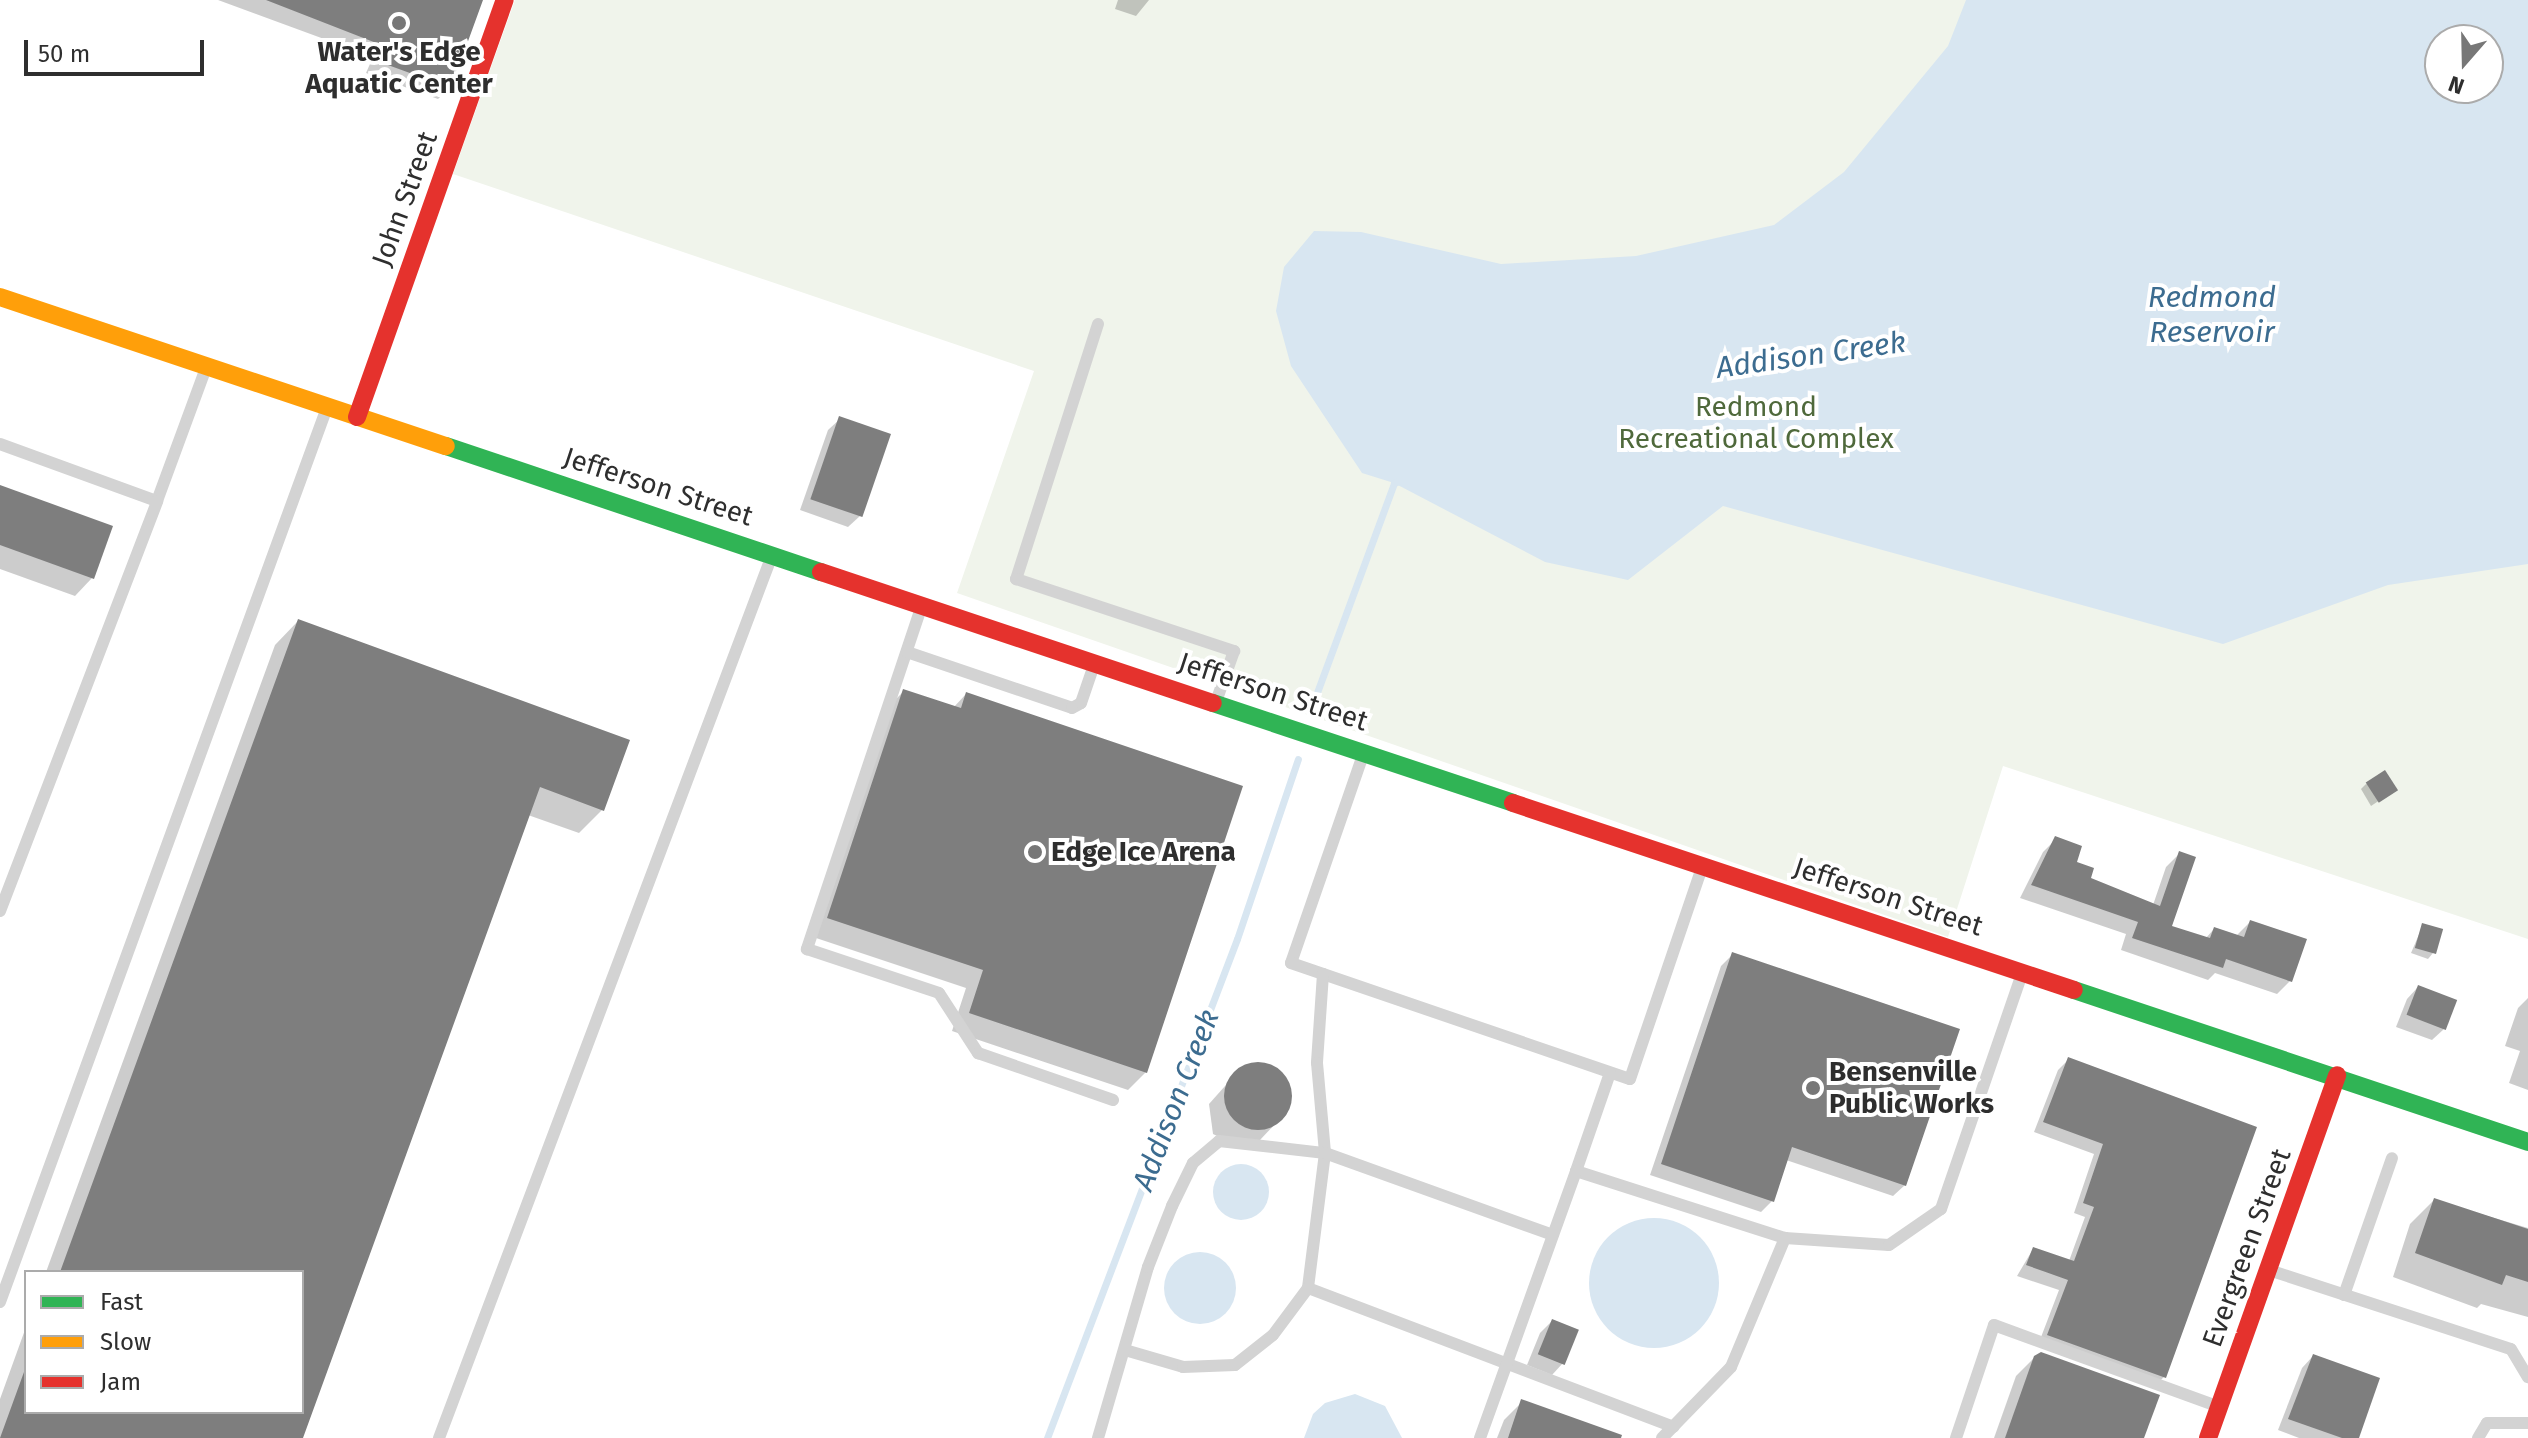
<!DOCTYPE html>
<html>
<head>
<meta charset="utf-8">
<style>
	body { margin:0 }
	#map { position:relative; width:2528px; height:1438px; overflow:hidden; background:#fff; font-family:"Fira Sans",sans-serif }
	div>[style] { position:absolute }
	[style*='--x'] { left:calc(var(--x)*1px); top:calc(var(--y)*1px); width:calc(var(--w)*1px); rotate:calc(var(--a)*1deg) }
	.green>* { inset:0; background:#f0f4eb }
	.water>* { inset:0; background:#d8e6f1 }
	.round { border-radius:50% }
	.shadow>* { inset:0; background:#0003 }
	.stream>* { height:7px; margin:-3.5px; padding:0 3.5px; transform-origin:3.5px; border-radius:3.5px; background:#d8e6f1 }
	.building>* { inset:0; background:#7e7e7e; transform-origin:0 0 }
	.lane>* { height:12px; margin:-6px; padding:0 6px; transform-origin:6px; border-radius:6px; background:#d3d3d3 }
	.fast>* { height:18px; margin:-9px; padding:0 9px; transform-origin:9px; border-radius:9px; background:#30b455 }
	.slow>* { height:18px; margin:-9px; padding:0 9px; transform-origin:9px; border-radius:9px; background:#ff9f0a }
	.jam>* { height:18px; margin:-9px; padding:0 9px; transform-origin:9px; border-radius:9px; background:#e5322d }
	.dots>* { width:22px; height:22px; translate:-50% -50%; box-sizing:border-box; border:4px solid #fff; border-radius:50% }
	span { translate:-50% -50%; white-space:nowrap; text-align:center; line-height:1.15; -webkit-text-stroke:8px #fff; paint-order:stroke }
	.poi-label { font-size:28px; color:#2e2e2e; font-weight:700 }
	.left { translate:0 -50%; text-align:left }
	.street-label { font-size:28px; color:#2e2e2e }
	.park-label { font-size:28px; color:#4f693b }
	.water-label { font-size:30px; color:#3c6c90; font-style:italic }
	.legend { position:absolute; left:24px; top:1270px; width:280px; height:144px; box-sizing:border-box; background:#fff; border:2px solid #ababab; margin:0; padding:10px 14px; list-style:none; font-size:24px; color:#2e2e2e }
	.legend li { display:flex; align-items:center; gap:16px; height:40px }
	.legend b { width:40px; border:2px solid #ababab }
	.north { position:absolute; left:2424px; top:24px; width:80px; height:80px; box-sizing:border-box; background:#fff; border:2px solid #ababab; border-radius:50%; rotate:200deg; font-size:22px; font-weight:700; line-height:32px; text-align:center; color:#2e2e2e }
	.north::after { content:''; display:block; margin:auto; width:28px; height:36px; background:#777; clip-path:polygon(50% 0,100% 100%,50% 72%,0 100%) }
	.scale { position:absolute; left:24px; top:40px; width:180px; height:36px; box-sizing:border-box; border:4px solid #2e2e2e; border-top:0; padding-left:10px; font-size:24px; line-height:28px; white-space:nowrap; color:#2e2e2e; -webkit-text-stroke:6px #fff; paint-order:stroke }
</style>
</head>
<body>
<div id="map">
	<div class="green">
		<i style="clip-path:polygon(evenodd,515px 0,2528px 0,2528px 939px,2003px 766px,1948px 937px,957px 593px,1034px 371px,453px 174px,515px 0,2440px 40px,2488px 40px,2488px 88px,2440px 88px,2440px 40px)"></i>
	</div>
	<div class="water">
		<i style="clip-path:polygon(evenodd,1966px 0,2528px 0,2528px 564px,2388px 585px,2223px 644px,1723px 506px,1628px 580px,1545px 562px,1394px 483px,1362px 473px,1291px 366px,1276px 311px,1284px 267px,1314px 231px,1361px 232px,1501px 264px,1636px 256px,1774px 225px,1844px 172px,1948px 46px,1966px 0,2488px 40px,2488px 88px,2440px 88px,2440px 40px,2488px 40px)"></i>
		<i class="round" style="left:1213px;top:1164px;width:56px;height:56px"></i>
		<i class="round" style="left:1589px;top:1218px;width:130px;height:130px"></i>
		<i class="round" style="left:1164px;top:1252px;width:72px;height:72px"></i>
		<i style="clip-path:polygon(1355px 1394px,1385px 1406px,1402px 1438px,1304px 1438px,1313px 1414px,1325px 1403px)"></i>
	</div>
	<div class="shadow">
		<i style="clip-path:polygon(218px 0,482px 0,450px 87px,438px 99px,366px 73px,373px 57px)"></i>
		<i style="clip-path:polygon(1118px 0,1149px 0,1136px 16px,1115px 9px)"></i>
		<i style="clip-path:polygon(840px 419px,860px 516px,848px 527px,800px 510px,828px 430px)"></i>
		<i style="clip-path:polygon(0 487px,92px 578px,75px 596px,0 569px)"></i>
		<i style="clip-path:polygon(298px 621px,602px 810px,579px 833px,528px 815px,301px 1438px,0 1438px,0 1399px,26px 1327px,26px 1412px,302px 1412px,302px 1272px,46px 1272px,275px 645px)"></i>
		<i style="clip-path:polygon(904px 691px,953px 708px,966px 694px,1146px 1072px,1128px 1090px,952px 1031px,966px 988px,810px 936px,886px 709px)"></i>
		<i style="clip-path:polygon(2366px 784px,2395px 790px,2371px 806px,2361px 789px)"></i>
		<i style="clip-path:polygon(2056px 839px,2088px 880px,2153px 905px,2166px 867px,2179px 854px,2170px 927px,2205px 939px,2214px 929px,2237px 935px,2250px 922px,2290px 981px,2277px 994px,2215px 973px,2208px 980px,2121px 950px,2126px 934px,2020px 898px,2043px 852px)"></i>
		<i style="clip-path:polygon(2423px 925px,2433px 953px,2428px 959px,2411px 953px)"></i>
		<i style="clip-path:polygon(1733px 954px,1905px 1185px,1893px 1196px,1786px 1160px,1772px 1201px,1761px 1212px,1650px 1175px,1721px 966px)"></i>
		<i style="clip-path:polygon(2418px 987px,2444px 1029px,2432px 1040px,2396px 1027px,2407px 999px)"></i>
		<i style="clip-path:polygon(2528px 998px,2528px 1090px,2509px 1083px,2520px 1051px,2505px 1046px,2518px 1008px)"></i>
		<i style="clip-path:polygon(2068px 1060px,2255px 1128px,2164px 1377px,2153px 1387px,2038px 1345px,2059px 1290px,2017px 1276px,2033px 1249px,2069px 1261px,2085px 1217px,2074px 1213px,2094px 1154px,2034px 1132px,2058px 1070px)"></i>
		<i style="clip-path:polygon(1262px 1064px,1282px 1073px,1291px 1093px,1278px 1121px,1260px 1140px,1240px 1147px,1213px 1134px,1209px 1104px,1241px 1068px)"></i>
		<i style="clip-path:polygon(2434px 1200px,2528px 1228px,2528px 1317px,2481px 1304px,2477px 1308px,2393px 1277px,2410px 1224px)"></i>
		<i style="clip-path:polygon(1552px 1321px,1576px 1331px,1563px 1363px,1552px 1375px,1527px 1365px,1540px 1333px)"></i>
		<i style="clip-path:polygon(2313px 1356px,2357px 1438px,2299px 1438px,2278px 1430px,2302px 1368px)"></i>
		<i style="clip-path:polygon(2035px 1357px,2142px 1438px,1994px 1438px,2016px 1376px)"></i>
		<i style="clip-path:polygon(1522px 1402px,1610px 1438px,1497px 1438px,1504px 1420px)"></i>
	</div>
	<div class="stream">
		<i style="--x:1312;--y:706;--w:238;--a:-69.8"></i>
		<i style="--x:1394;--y:483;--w:9;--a:-21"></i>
		<i style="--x:1047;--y:1438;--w:534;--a:-69.16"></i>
		<i style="--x:1237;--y:939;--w:190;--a:-71.3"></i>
	</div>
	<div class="building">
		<i style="clip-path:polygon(266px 0,483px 0,451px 88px,377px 61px,384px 46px)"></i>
		<i style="left:839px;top:416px;width:55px;height:88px;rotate:19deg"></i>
		<i style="clip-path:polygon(0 485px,113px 526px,94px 579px,0 545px)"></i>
		<i style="clip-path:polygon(298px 619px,630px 740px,604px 811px,540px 787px,303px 1438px,0 1438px,24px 1372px,26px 1412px,302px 1412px,302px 1272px,60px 1272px)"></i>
		<i style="clip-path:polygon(903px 689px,961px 708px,966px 692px,1243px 786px,1147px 1073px,969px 1013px,983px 970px,827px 918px)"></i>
		<i style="left:2385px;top:770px;width:24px;height:23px;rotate:57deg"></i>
		<i style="clip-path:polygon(2055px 836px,2082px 846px,2077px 862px,2094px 868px,2091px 878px,2160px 906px,2179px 851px,2196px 857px,2172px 926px,2210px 938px,2214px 927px,2244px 937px,2250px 920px,2307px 939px,2292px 982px,2226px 959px,2223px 968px,2132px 938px,2138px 922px,2031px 885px)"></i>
		<i style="left:2422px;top:923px;width:22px;height:26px;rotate:16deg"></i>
		<i style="clip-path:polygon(1732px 952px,1960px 1029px,1906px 1186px,1792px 1147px,1774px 1202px,1661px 1164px)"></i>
		<i style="left:2418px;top:985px;width:42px;height:32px;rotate:21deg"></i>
		<i style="clip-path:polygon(2068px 1057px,2257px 1127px,2166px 1378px,2047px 1335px,2068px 1280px,2026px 1265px,2033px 1247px,2074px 1261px,2094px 1207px,2083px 1203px,2103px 1144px,2043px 1122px)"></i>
		<i class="round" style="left:1224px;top:1062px;width:68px;height:68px"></i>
		<i style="clip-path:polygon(2434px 1198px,2528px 1229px,2528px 1282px,2506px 1275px,2502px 1285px,2415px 1253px)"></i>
		<i style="left:1552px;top:1319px;width:29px;height:38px;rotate:22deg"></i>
		<i style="clip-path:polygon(2041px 1352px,2160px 1395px,2144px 1438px,2005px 1438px,2034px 1356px)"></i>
		<i style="clip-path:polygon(2313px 1354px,2380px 1378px,2359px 1438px,2342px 1438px,2288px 1419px)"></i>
		<i style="clip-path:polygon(1521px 1399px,1622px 1435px,1621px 1438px,1508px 1438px)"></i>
	</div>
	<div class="lane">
		<i style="--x:1098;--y:324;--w:268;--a:107.8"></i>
		<i style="--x:1016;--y:579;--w:230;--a:18.3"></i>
		<i style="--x:1234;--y:651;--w:51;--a:109.5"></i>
		<i style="--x:0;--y:444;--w:167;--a:20"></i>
		<i style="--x:157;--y:501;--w:142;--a:-69.8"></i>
		<i style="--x:921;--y:608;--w:360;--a:108.5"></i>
		<i style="--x:807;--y:949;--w:139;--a:18.4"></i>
		<i style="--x:939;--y:993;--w:72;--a:57"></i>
		<i style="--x:978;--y:1053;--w:143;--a:19.2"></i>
		<i style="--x:907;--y:652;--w:174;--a:18.7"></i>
		<i style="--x:1072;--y:708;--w:10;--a:-29"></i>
		<i style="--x:1081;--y:703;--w:40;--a:-71.1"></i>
		<i style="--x:1363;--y:755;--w:220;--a:109.1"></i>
		<i style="--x:1291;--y:963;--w:358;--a:18.9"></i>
		<i style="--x:1630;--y:1079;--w:223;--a:-71.2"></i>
		<i style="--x:0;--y:911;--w:439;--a:-69"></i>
		<i style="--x:1323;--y:974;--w:89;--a:93.9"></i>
		<i style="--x:1317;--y:1063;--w:90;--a:84.9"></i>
		<i style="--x:1325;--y:1153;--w:136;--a:97.2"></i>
		<i style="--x:1308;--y:1288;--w:391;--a:20.8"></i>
		<i style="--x:1610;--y:1073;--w:104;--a:109.1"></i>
		<i style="--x:1576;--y:1171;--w:219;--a:17.8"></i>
		<i style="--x:1785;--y:1238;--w:104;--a:3.9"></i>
		<i style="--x:1889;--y:1245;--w:63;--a:-34.7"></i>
		<i style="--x:1941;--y:1209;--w:249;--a:-71"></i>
		<i style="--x:2272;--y:1271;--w:251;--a:18.1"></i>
		<i style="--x:2511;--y:1349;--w:33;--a:59"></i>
		<i style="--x:2344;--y:1295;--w:145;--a:-70.7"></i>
		<i style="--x:0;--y:1302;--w:950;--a:-69.92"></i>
		<i style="--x:1125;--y:1350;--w:60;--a:16.3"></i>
		<i style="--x:1183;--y:1367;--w:52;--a:-2.2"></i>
		<i style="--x:1235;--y:1365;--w:48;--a:-38.3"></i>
		<i style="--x:1273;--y:1335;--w:59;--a:-53.3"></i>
		<i style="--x:439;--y:1438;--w:941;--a:-69.33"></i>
		<i style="--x:1098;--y:1438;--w:178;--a:-73.7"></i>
		<i style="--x:1148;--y:1267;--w:66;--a:-68.5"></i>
		<i style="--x:1172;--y:1206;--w:48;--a:-64"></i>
		<i style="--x:1193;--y:1163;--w:34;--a:-40"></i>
		<i style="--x:1219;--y:1141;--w:107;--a:6.5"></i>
		<i style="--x:1325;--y:1153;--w:242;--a:19.8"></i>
		<i style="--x:1480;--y:1438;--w:284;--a:-70.2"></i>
		<i style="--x:1662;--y:1438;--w:99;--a:-45.8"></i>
		<i style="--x:1731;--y:1367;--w:140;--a:-67.3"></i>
		<i style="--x:1956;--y:1438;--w:119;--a:-71.4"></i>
		<i style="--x:1994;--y:1325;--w:236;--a:20"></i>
		<i style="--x:2478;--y:1438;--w:17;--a:-59"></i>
		<i style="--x:2487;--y:1423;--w:41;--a:0"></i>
	</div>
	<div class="fast">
		<i style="--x:446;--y:446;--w:396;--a:18.6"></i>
		<i style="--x:1213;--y:703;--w:316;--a:18.4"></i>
		<i style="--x:2074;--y:990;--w:479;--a:18.5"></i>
	</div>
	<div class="slow">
		<i style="--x:0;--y:297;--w:470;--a:18.5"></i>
	</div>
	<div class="jam">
		<i style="--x:357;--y:417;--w:442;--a:-70.5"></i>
		<i style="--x:821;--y:572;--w:413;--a:18.5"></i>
		<i style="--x:1513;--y:803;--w:591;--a:18.43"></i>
		<i style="--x:2208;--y:1438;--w:385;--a:-70.4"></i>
	</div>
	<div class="dots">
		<i style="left:399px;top:23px;background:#777"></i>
		<i style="left:1035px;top:852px;background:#777"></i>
		<i style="left:1813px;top:1088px;background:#777"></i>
	</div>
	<div class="poi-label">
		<span style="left:399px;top:68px">Water's Edge<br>Aquatic Center</span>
		<span class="left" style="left:1051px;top:852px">Edge Ice Arena</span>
		<span class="left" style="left:1829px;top:1088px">Bensenville<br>Public Works</span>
	</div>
	<div class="street-label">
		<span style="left:405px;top:199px;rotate:-70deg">John Street</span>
		<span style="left:658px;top:487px;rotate:18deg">Jefferson Street</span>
		<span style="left:1273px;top:692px;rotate:18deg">Jefferson Street</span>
		<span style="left:1888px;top:897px;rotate:18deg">Jefferson Street</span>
		<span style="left:2247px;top:1248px;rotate:-70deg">Evergreen Street</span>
	</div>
	<div class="park-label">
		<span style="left:1756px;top:423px">Redmond<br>Recreational Complex</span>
	</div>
	<div class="water-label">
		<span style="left:2212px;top:314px">Redmond<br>Reservoir</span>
		<span style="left:1811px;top:355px;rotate:-8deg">Addison Creek</span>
		<span style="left:1176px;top:1100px;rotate:-69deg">Addison Creek</span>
	</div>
	<ul class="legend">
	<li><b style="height:10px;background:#30b455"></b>Fast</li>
	<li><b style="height:10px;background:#ff9f0a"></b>Slow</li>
	<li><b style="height:10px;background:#e5322d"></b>Jam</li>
	</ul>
	<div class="north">N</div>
	<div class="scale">50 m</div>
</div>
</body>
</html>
